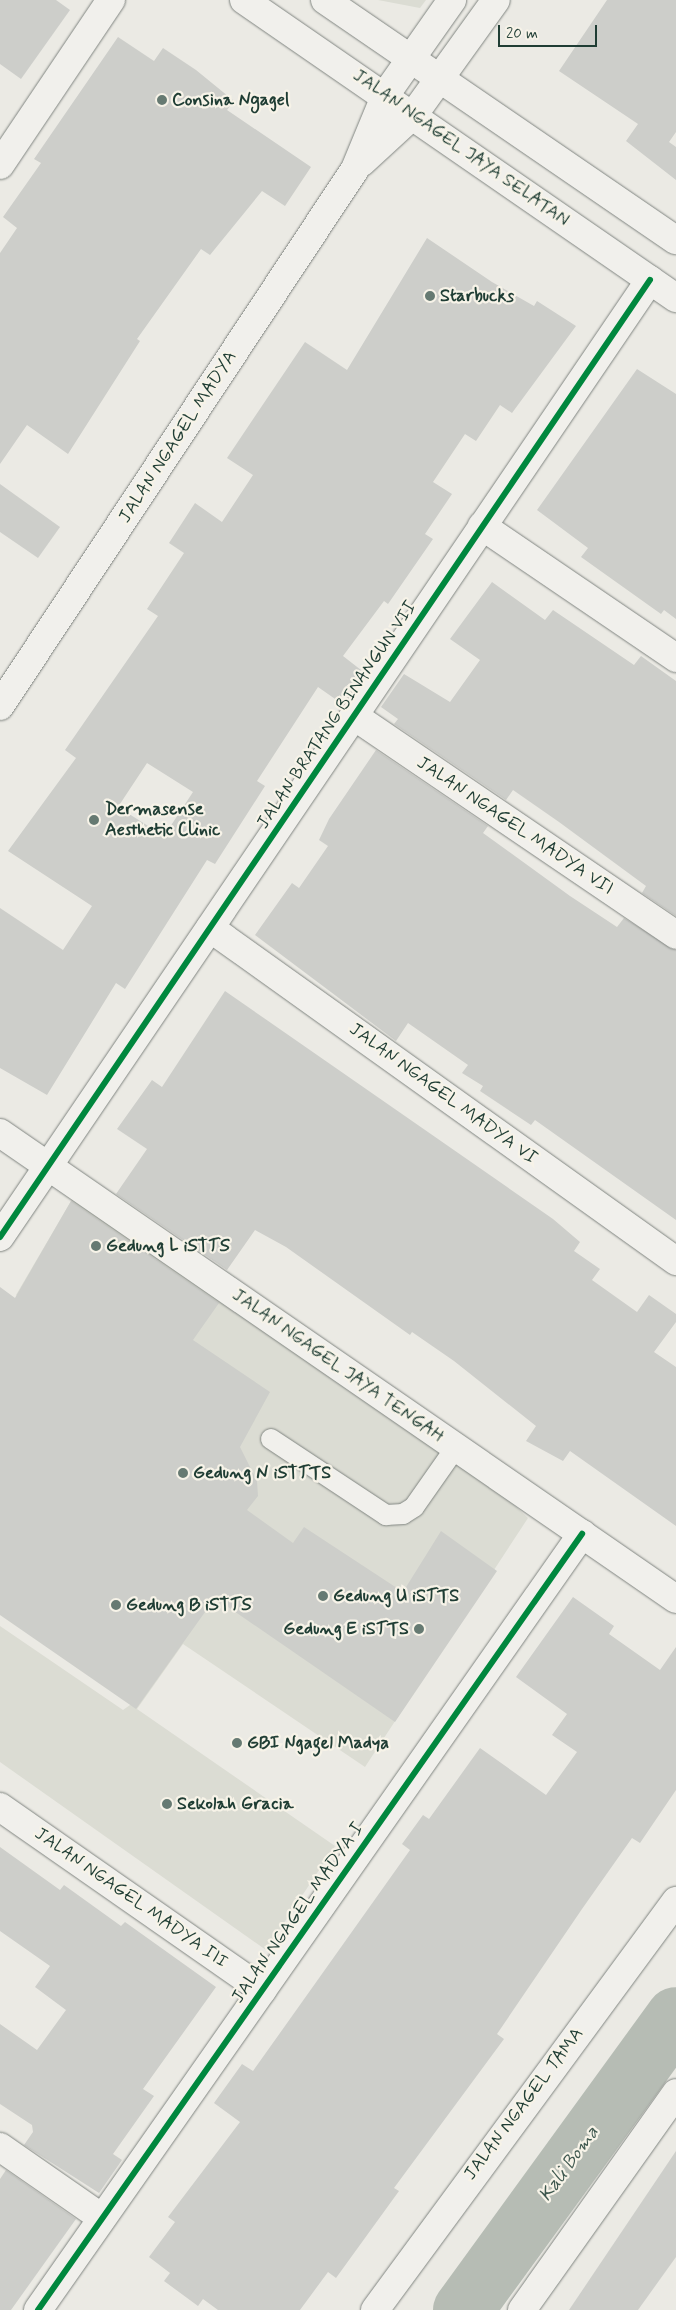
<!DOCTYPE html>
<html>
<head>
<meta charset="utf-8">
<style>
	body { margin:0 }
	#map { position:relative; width:676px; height:2310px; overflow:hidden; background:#ebeae4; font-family:Mynerve,sans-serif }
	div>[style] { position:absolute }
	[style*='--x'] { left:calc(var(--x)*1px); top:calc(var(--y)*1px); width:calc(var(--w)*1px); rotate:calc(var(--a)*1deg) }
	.built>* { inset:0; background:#dbdcd3 }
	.river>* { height:60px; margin:-30px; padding:0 30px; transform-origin:30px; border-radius:30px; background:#b6bcb4 }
	.building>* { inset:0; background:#cdceca }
	.roads { filter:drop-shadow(0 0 1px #808581) drop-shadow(0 0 1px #808581) }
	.service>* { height:20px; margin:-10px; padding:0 10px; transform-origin:10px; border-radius:10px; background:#f1f0ec }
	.minor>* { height:28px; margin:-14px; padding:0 14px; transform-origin:14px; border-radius:14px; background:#f1f0ec }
	.tertiary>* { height:28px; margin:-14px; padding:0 14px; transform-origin:14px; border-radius:14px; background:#f1f0ec }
	.primary>* { height:28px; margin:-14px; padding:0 14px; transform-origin:14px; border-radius:14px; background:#f1f0ec }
	.cycleway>* { height:6px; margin:-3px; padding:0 3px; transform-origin:3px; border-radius:3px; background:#00873e }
	.dots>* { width:14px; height:14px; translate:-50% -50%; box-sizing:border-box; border:2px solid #f7f3e8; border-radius:50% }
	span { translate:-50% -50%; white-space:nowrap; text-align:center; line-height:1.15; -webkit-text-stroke:4.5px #f7f3e8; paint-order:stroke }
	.poi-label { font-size:18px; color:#1f3d34; font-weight:700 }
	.left { translate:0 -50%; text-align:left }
	.right { translate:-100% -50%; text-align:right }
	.street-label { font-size:18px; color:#1f3d34 }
	.water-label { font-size:19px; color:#3f584f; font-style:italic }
	.scale { position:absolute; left:498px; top:25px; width:99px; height:22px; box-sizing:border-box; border:2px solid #1f3d34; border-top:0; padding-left:6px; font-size:15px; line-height:18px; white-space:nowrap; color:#1f3d34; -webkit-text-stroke:4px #f7f3e8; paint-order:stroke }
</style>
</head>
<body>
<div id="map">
	<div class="built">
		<i style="clip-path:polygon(378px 0,426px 0,420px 8px)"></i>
		<i style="clip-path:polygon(74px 1196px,493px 1485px,528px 1518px,365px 1767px,183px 1644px,137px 1709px,335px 1846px,266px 1950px,0 1762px,0 1626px,123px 1710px,130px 1705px,157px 1392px,16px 1295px)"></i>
	</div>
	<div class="river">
		<i style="--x:463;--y:2310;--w:362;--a:-54"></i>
	</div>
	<div class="building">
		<i style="clip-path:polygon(0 0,56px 0,70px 10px,21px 79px,0 64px)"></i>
		<i style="clip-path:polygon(607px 0,676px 0,676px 132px,669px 142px,676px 147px,676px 180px,626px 141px,638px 124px,559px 71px)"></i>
		<i style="clip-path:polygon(118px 37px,154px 61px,163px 48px,196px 70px,234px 101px,227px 110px,311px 167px,285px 206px,262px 191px,210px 255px,201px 249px,137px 339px,140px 341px,68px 454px,27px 425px,0 464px,0 253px,17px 228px,3px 217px,41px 163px,34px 159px)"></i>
		<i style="clip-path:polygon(evenodd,427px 238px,492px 282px,534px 306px,537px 301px,576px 326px,512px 413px,500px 405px,476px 441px,465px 434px,433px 482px,452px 494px,425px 534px,433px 539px,388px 604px,384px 601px,343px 656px,361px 670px,338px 701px,318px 687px,257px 781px,265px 786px,215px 864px,207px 860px,125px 989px,116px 983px,47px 1095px,0 1068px,0 908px,63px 950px,92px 906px,8px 851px,76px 758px,65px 750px,158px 616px,147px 609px,184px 553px,169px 543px,195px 503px,222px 522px,253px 475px,227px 458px,305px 342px,347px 370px,427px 238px,147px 763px,193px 792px,164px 836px,118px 807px,147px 763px)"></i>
		<i style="clip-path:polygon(637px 369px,676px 394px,676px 619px,664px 610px,661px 614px,581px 557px,588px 548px,537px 510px)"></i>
		<i style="clip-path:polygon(0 484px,60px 527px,38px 558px,0 532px)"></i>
		<i style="clip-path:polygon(492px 582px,545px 620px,553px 610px,634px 665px,641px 656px,676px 681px,676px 916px,642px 893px,646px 886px,559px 822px,513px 790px,506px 800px,394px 724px,398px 719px,381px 707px,404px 674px,450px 702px,480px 660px,450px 639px)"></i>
		<i style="clip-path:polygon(376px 750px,488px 826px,483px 833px,570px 896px,617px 927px,624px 918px,676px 950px,676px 1220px,535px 1120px,531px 1125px,480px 1091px,483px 1086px,462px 1073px,468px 1065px,408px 1023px,396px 1041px,255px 935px,292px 883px,299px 888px,328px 846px,319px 840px,329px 819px)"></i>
		<i style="clip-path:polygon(225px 991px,553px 1219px,580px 1242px,574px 1251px,600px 1269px,592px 1280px,637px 1312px,649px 1295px,676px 1314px,676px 1322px,654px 1352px,676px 1367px,676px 1526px,570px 1451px,563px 1461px,526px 1441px,536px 1426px,454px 1361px,412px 1332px,410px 1335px,286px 1247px,255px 1230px,227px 1270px,116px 1194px,147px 1149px,117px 1129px,152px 1080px,162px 1087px)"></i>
		<i style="clip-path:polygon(71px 1201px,219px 1303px,193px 1340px,270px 1392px,240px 1447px,257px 1481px,258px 1496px,247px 1510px,293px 1543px,304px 1527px,403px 1592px,441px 1531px,497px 1571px,395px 1722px,215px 1598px,136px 1709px,0 1615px,0 1287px,15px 1298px)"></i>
		<i style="clip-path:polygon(573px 1597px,614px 1626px,609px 1634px,660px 1670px,676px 1647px,676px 1790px,640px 1843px,632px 1838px,582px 1909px,497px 2034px,504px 2039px,394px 2188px,399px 2191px,336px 2278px,328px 2272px,300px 2310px,218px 2310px,203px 2299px,198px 2306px,164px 2281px,170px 2273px,149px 2257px,175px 2222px,168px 2217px,240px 2122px,214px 2103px,242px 2064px,253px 2071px,410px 1850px,402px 1844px,423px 1815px,429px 1819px,480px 1748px,546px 1795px,577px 1752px,552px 1735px,567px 1714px,516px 1677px)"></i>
		<i style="clip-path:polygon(0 1847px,60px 1890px,64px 1885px,121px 1926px,125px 1922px,216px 1987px,143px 2089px,154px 2096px,113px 2154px,122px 2160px,99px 2193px,24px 2145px,33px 2132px,32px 2125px,0 2104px,0 2024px,37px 2050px,66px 2010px,35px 1987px,50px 1966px,0 1931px)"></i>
		<i style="clip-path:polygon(676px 2151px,676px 2257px,638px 2310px,569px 2310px)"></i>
		<i style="clip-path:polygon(6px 2170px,76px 2219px,11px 2310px,0 2310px,0 2179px)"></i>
	</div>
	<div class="roads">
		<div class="service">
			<i style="--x:271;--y:1439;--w:138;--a:33.5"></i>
			<i style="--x:386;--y:1515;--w:17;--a:-3"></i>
			<i style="--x:403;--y:1514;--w:13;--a:-32"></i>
			<i style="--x:414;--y:1507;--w:73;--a:-55"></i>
		</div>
		<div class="minor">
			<i style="--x:0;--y:165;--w:199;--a:-56.1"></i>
			<i style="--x:482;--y:526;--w:235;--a:34.2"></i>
			<i style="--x:354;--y:716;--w:389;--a:34.2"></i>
			<i style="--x:210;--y:928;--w:573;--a:35.55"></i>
			<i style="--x:0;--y:1133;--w:821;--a:34.58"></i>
			<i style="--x:0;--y:1237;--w:1157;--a:-55.82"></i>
			<i style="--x:0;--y:1807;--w:320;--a:34.9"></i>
			<i style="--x:0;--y:2147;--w:124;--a:34.8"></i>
			<i style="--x:38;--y:2310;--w:948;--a:-54.97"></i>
		</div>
		<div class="tertiary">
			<i style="--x:362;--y:162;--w:71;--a:-42.7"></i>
			<i style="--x:414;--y:114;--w:140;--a:-54.3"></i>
			<i style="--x:0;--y:706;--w:644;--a:-56.53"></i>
			<i style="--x:355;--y:169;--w:81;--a:-67.5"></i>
			<i style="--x:386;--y:94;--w:115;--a:-54.9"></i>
			<i style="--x:375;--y:2310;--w:508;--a:-53.65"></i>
			<i style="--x:522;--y:2310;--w:266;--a:-54.6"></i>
		</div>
		<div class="primary">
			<i style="--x:244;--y:0;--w:525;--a:34.6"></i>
			<i style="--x:325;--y:0;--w:425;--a:34.4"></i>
		</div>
	</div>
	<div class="cycleway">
		<i style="--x:0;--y:1237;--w:1157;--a:-55.82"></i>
		<i style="--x:38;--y:2310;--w:948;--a:-54.97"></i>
	</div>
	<div class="dots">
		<i style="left:162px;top:100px;background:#667a72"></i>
		<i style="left:430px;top:296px;background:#667a72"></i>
		<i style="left:94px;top:820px;background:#667a72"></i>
		<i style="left:96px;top:1246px;background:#667a72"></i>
		<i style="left:183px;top:1473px;background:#667a72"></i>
		<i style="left:323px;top:1596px;background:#667a72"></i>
		<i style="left:116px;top:1605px;background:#667a72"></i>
		<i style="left:419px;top:1629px;background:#667a72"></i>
		<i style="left:237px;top:1743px;background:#667a72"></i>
		<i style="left:167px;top:1804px;background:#667a72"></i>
	</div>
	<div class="poi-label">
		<span class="left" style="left:172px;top:100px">Consina Ngagel</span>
		<span class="left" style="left:440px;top:296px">Starbucks</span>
		<span class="left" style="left:105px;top:820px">Dermasense<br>Aesthetic Clinic</span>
		<span class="left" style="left:106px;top:1246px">Gedung L iSTTS</span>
		<span class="left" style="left:193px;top:1473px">Gedung N iSTTTS</span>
		<span class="left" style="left:333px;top:1596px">Gedung U iSTTS</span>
		<span class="left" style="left:126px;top:1605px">Gedung B iSTTS</span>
		<span class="right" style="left:409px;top:1629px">Gedung E iSTTS</span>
		<span class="left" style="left:247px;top:1743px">GBI Ngagel Madya</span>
		<span class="left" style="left:177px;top:1804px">Sekolah Gracia</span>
	</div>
	<div class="street-label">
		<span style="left:461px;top:148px;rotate:35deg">JALAN NGAGEL JAYA SELATAN</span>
		<span style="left:178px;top:437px;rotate:-57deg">JALAN NGAGEL MADYA</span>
		<span style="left:337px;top:715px;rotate:-56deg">JALAN BRATANG BINANGUN VII</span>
		<span style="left:515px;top:826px;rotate:34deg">JALAN NGAGEL MADYA VII</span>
		<span style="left:443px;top:1094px;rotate:36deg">JALAN NGAGEL MADYA VI</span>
		<span style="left:338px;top:1366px;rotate:35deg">JALAN NGAGEL JAYA TENGAH</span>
		<span style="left:131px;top:1898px;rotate:35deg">JALAN NGAGEL MADYA III</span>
		<span style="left:298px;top:1913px;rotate:-55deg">JALAN NGAGEL MADYA I</span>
		<span style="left:524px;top:2104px;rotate:-53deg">JALAN NGAGEL TAMA</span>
	</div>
	<div class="water-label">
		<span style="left:569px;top:2164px;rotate:-54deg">Kali Boma</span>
	</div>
	<div class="scale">20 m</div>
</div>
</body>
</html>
